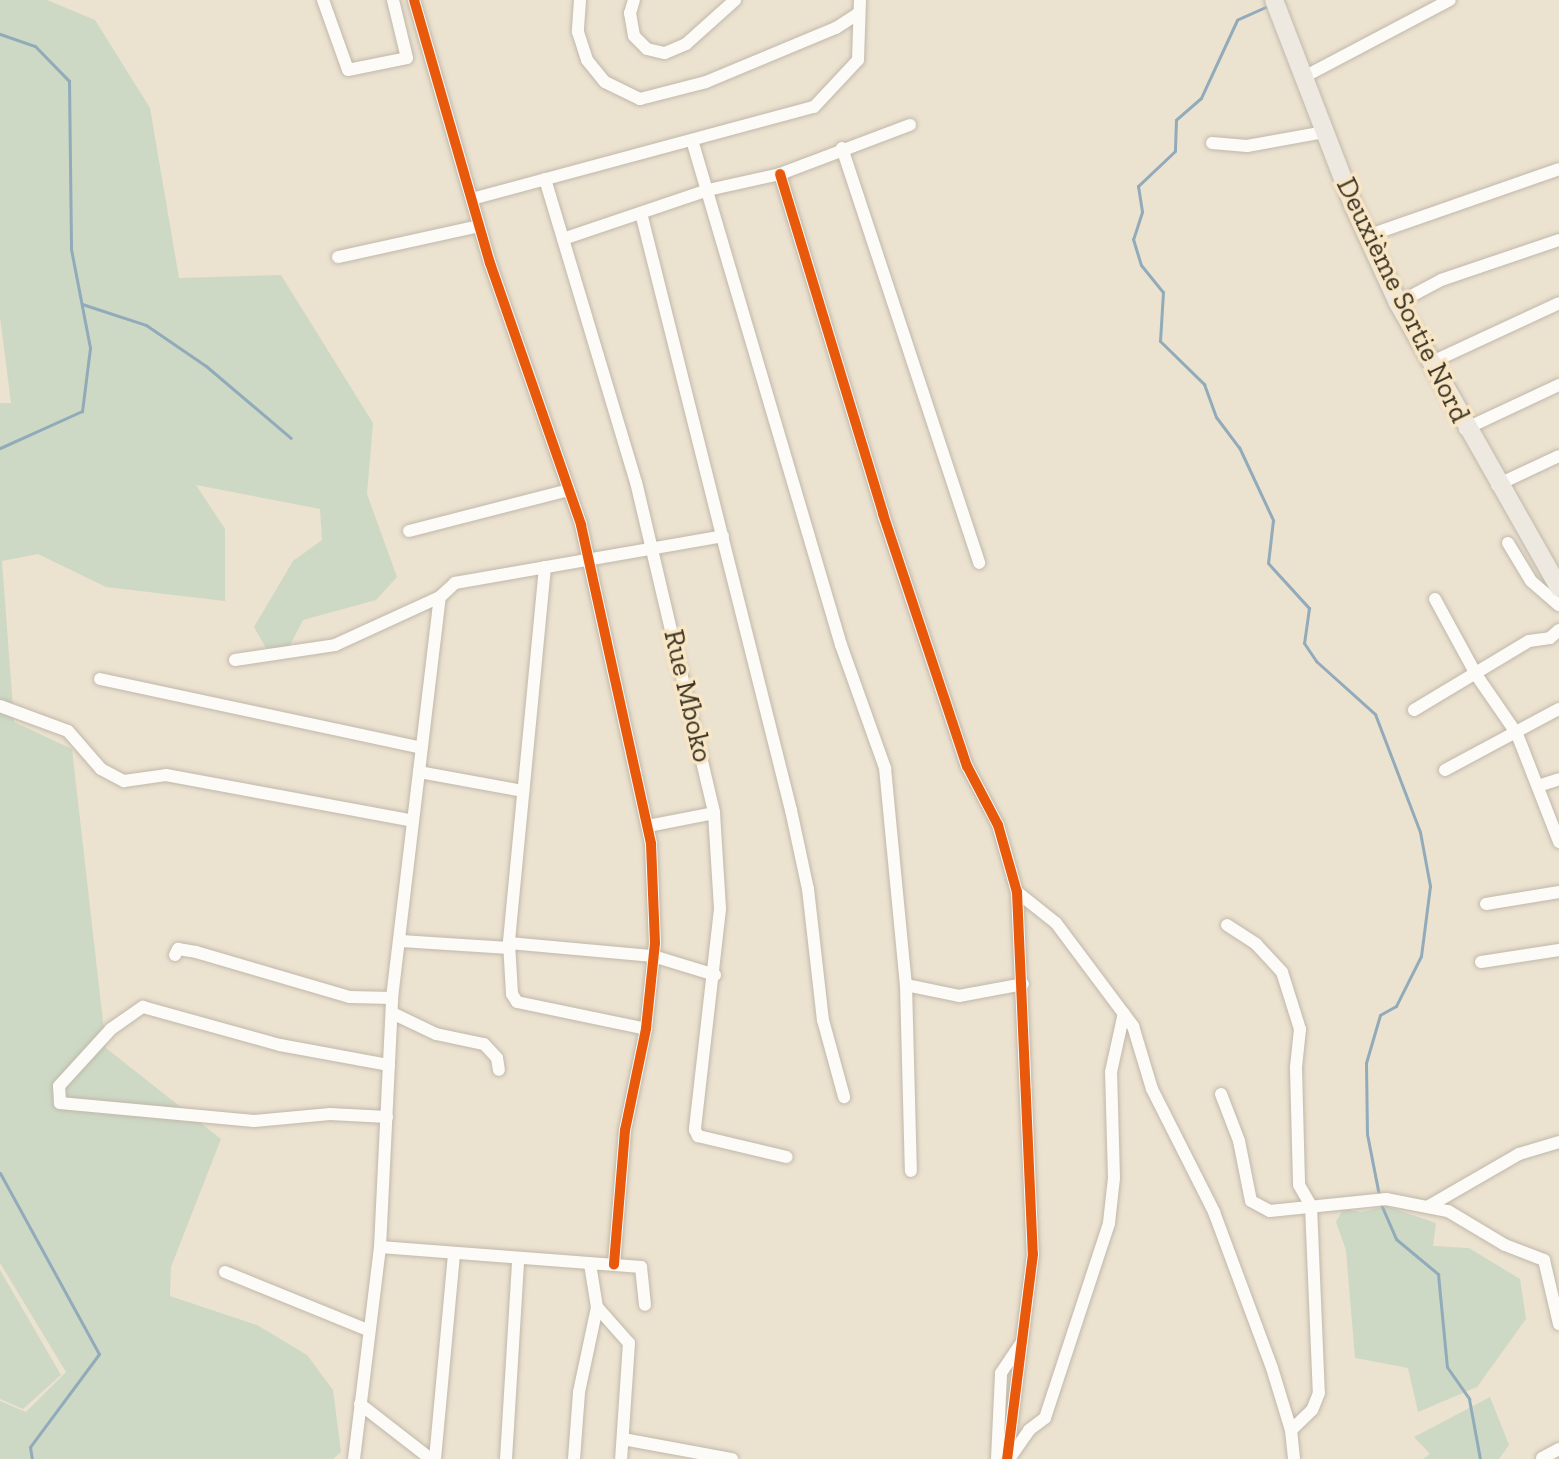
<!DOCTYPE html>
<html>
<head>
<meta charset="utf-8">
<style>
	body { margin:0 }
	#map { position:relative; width:1559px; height:1459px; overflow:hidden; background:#ece2d0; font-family:"Zilla Slab",serif }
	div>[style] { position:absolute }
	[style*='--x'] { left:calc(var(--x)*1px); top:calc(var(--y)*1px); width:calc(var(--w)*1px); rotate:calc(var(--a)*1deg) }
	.green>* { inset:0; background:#cdd9c4 }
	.stream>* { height:3px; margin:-1.5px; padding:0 1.5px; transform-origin:1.5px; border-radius:1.5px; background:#91abba }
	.roads { filter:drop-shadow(0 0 2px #c0b8aa) drop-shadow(0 0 2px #c0b8aa) }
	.street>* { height:12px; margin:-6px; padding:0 6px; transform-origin:6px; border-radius:6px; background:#fcfbf8 }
	.primary>* { height:18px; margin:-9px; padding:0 9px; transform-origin:9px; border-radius:9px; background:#ede9e1 }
	.cycleway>* { height:10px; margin:-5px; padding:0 5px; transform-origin:5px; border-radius:5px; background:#e8590c }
	span { translate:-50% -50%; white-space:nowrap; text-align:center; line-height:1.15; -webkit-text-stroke:7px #f8e6c4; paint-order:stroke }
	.street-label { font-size:28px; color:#393224 }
</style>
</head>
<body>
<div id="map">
	<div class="green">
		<i style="clip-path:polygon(0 0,47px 0,95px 20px,150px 108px,179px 278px,281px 275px,373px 423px,367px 494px,397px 577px,376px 600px,303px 620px,289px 647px,266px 648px,254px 627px,293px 561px,322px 540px,320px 509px,196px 485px,225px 529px,225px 601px,106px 587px,38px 554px,2px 561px,14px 722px,72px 749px,106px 1048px,221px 1139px,171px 1267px,170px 1296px,257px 1325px,307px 1355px,333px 1390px,341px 1452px,333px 1459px,0 1459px,0 1401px,26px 1412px,66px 1372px,0 1263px,0 403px,11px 403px,0 317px)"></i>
		<i style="clip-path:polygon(1386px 1206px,1436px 1223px,1433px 1246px,1469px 1248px,1520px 1279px,1526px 1319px,1477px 1387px,1418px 1412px,1408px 1368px,1355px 1358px,1346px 1250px,1336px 1222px,1343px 1209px,1361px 1212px)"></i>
		<i style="clip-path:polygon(0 1270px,61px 1375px,23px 1409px,0 1399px)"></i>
		<i style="clip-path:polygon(1490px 1397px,1509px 1445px,1499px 1459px,1423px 1459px,1430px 1454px,1414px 1437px)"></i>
	</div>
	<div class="stream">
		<i style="--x:1270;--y:5;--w:36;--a:156"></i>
		<i style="--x:1237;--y:20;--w:86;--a:114.8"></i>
		<i style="--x:1201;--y:98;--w:33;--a:139"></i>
		<i style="--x:1176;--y:120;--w:31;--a:92"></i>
		<i style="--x:1175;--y:151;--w:51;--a:136.6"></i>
		<i style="--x:1138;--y:186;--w:26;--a:81"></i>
		<i style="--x:1142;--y:212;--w:28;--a:108"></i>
		<i style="--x:1133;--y:239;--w:27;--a:73"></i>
		<i style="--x:1141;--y:265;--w:35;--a:51"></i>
		<i style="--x:1163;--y:292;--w:49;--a:93.5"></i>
		<i style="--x:1160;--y:341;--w:62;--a:44.3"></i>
		<i style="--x:1204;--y:384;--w:35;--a:70"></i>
		<i style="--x:1216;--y:417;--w:38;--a:53"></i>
		<i style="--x:1239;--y:447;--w:81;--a:65"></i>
		<i style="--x:1273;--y:520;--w:43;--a:96.6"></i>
		<i style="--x:1268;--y:563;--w:61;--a:47.7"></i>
		<i style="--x:1309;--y:608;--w:35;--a:98"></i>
		<i style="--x:1304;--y:643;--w:22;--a:56"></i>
		<i style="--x:1316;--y:661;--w:79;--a:41.9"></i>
		<i style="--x:1375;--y:714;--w:126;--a:69.1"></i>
		<i style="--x:1420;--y:832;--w:55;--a:79.5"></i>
		<i style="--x:1430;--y:886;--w:71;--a:97.3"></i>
		<i style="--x:1421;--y:956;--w:56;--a:116.6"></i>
		<i style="--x:1396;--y:1006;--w:18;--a:151"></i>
		<i style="--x:1380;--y:1015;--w:50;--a:106.3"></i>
		<i style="--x:1366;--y:1063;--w:71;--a:89.2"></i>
		<i style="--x:1367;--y:1134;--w:62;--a:78.9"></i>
		<i style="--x:0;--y:34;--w:37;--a:19"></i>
		<i style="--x:35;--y:46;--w:49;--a:45.8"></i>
		<i style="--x:69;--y:81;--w:168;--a:89.3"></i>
		<i style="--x:71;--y:249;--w:101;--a:79.1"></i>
		<i style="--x:90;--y:348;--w:64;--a:97.2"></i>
		<i style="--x:82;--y:411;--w:90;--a:155.7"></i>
		<i style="--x:82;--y:304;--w:67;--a:18.2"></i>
		<i style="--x:146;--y:325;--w:73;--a:34.3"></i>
		<i style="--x:206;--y:366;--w:111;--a:40.3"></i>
		<i style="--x:0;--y:1173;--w:206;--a:61.3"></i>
		<i style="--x:99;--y:1354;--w:116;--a:126.6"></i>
		<i style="--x:30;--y:1447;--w:12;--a:81"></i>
		<i style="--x:1380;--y:1202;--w:40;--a:66.6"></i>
		<i style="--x:1396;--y:1239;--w:55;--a:39.8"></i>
		<i style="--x:1438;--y:1274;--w:93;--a:84.5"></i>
		<i style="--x:1447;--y:1367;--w:39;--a:55"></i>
		<i style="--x:1469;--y:1399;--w:61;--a:79.6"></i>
	</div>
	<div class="roads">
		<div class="street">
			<i style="--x:323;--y:0;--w:74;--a:70.3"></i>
			<i style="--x:348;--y:70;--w:60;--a:-11.5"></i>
			<i style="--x:407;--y:58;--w:60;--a:-103.6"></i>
			<i style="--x:414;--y:0;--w:274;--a:73.9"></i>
			<i style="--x:490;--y:263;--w:277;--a:70.8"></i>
			<i style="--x:581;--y:525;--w:327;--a:77.6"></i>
			<i style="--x:651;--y:844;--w:99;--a:87.7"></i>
			<i style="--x:655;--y:943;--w:86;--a:96"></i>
			<i style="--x:646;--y:1029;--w:103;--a:101.7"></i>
			<i style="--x:625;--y:1130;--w:135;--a:94.7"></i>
			<i style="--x:580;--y:0;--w:32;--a:94"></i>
			<i style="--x:578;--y:32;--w:29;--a:72"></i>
			<i style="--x:587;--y:60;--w:28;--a:51"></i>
			<i style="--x:605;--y:82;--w:39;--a:26"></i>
			<i style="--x:640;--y:99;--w:68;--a:-14.4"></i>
			<i style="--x:706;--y:82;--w:141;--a:-22.6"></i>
			<i style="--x:836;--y:28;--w:27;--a:-33"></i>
			<i style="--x:634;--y:0;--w:14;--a:107"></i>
			<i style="--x:630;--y:13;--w:23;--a:80"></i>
			<i style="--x:634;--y:36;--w:18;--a:45"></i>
			<i style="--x:647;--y:49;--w:18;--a:13"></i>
			<i style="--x:665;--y:53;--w:23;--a:-23"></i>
			<i style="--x:686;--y:44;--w:66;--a:-41.9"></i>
			<i style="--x:1302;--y:78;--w:167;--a:-27.8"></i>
			<i style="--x:692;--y:140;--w:527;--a:73.56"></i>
			<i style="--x:841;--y:645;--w:131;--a:70.3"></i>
			<i style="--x:885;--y:768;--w:218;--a:84.5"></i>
			<i style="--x:906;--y:985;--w:186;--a:88.5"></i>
			<i style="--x:1212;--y:143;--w:35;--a:5"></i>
			<i style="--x:1247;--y:146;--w:78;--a:-10.3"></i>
			<i style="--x:842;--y:148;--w:437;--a:71.7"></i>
			<i style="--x:780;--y:174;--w:355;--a:73.1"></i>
			<i style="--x:883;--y:514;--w:266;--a:71.6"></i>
			<i style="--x:967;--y:766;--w:67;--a:62.3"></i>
			<i style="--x:998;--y:825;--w:70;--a:74.2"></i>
			<i style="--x:1017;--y:892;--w:362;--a:87.5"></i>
			<i style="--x:1033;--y:1254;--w:207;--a:97.2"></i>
			<i style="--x:545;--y:179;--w:316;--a:73.3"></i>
			<i style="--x:636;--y:482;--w:340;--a:76.7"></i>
			<i style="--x:714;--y:813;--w:96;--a:86.4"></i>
			<i style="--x:720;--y:909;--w:222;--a:96.5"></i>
			<i style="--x:695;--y:1130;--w:7;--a:63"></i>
			<i style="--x:698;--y:1136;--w:91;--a:13.3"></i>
			<i style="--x:472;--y:199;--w:354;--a:-15.1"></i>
			<i style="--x:814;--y:107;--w:64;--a:-46.9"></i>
			<i style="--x:858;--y:60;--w:60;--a:-88.1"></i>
			<i style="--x:641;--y:213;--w:616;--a:75.9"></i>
			<i style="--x:791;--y:810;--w:81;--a:77.9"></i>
			<i style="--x:808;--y:889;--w:132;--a:83.5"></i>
			<i style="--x:823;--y:1020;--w:80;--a:74.7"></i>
			<i style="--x:1367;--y:236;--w:203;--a:-19.2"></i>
			<i style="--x:563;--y:239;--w:153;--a:-18.7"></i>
			<i style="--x:708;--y:190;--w:74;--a:-12.5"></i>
			<i style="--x:780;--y:174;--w:139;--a:-20.7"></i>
			<i style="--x:338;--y:257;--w:144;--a:-12.4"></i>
			<i style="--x:1398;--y:303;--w:49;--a:-28.1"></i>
			<i style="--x:1441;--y:280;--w:125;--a:-18.7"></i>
			<i style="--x:1430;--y:363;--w:142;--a:-24.9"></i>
			<i style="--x:1465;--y:429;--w:104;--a:-25.1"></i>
			<i style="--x:1497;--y:485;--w:68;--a:-25.1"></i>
			<i style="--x:409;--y:531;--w:165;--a:-14.4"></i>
			<i style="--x:1508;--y:543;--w:44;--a:58.8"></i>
			<i style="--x:1531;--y:581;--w:37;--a:41"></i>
			<i style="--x:545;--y:567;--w:378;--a:95.5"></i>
			<i style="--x:509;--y:943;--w:51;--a:86.6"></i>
			<i style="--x:512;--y:994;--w:9;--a:58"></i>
			<i style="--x:517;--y:1002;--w:132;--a:11.8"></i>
			<i style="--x:1435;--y:599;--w:88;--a:61.4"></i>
			<i style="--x:1477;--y:676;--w:70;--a:55.4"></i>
			<i style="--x:1517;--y:734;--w:116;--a:68.7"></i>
			<i style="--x:235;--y:660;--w:101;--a:-8.5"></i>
			<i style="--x:335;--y:645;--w:115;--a:-24.6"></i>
			<i style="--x:100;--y:679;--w:329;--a:12.1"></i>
			<i style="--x:0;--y:706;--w:72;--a:20.2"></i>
			<i style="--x:68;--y:731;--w:50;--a:49"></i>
			<i style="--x:101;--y:769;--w:26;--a:28"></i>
			<i style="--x:124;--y:781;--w:42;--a:-8.1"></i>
			<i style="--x:166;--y:775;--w:251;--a:10.5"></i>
			<i style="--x:1414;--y:710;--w:134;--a:-31"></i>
			<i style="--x:1529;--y:641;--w:21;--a:-8"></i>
			<i style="--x:1550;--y:638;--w:12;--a:-42"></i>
			<i style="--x:1445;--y:770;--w:129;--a:-28.2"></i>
			<i style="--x:419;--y:772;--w:106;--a:10.4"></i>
			<i style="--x:1538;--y:786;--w:22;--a:-18"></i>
			<i style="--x:648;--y:826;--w:67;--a:-11.1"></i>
			<i style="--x:1017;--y:892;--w:50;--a:38.5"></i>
			<i style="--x:1056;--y:923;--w:129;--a:53.2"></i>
			<i style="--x:1133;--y:1026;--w:66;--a:73.2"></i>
			<i style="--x:1152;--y:1089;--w:138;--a:63.2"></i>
			<i style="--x:1214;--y:1212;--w:166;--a:69.6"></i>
			<i style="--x:1272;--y:1368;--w:65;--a:73"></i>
			<i style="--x:1291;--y:1430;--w:29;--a:84"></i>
			<i style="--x:1486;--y:904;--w:74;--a:-9.3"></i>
			<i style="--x:1227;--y:925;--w:35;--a:33"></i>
			<i style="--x:1256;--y:944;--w:38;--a:47"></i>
			<i style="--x:1282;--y:972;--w:60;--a:72.5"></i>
			<i style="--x:1300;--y:1029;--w:39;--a:96"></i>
			<i style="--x:1296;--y:1068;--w:117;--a:88.5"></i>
			<i style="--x:1299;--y:1185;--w:24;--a:60"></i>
			<i style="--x:1311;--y:1206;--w:187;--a:87.6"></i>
			<i style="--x:1319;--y:1393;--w:18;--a:112"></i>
			<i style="--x:1312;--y:1410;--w:29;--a:136"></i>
			<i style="--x:401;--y:941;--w:108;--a:3.7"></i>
			<i style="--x:509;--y:943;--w:145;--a:5.2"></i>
			<i style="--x:653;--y:956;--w:65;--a:17"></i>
			<i style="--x:175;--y:955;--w:7;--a:-63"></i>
			<i style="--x:178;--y:949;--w:18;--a:9"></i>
			<i style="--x:196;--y:952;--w:160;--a:16.3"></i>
			<i style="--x:350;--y:997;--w:42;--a:1.4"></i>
			<i style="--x:1481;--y:962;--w:79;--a:-8.7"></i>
			<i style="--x:906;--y:985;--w:54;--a:11.7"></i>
			<i style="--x:959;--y:996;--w:65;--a:-10.6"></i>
			<i style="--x:392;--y:1013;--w:49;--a:25.5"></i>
			<i style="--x:436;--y:1034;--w:49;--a:11.8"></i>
			<i style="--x:484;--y:1044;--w:19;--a:47"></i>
			<i style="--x:497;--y:1058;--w:12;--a:81"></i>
			<i style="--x:1221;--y:1094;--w:50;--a:69"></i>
			<i style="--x:1239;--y:1141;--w:61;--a:78.7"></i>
			<i style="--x:1251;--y:1201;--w:21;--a:28"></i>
			<i style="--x:1270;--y:1211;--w:117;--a:-5.9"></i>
			<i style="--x:1386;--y:1199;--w:63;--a:11"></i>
			<i style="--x:1448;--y:1211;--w:66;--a:30.8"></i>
			<i style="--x:1505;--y:1245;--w:42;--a:21"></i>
			<i style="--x:1544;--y:1260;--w:66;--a:76.8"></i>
			<i style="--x:387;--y:1117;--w:57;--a:-177"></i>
			<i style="--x:330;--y:1114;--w:76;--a:174.7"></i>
			<i style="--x:254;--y:1121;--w:195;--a:-174.7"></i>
			<i style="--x:60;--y:1103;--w:17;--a:-93"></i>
			<i style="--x:59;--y:1086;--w:77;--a:-47.6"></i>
			<i style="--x:111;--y:1029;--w:39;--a:-35"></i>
			<i style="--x:143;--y:1007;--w:142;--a:15.5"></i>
			<i style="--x:280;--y:1045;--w:111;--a:10.4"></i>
			<i style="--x:1429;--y:1206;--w:104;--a:-30"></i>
			<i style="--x:1519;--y:1154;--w:42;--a:-16.7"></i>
			<i style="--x:380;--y:1247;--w:262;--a:4.4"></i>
			<i style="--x:641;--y:1267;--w:38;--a:84"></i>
			<i style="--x:590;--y:1264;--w:44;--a:80.8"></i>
			<i style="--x:597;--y:1307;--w:48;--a:48.4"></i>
			<i style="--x:629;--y:1343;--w:116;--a:93.9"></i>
			<i style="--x:225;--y:1272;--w:154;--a:22.1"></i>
			<i style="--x:360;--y:1404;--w:90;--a:37.8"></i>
			<i style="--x:623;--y:1439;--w:111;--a:10.4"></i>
			<i style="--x:1542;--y:1458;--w:19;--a:-28"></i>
			<i style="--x:354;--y:1459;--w:214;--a:-83"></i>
			<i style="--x:380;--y:1247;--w:249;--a:-87.2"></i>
			<i style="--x:392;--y:998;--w:404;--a:-83.2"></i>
			<i style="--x:440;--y:597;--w:21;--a:-43"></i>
			<i style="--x:455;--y:583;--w:272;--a:-9.9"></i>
			<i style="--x:435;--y:1459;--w:204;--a:-84.7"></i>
			<i style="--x:506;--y:1459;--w:199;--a:-86.5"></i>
			<i style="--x:574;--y:1459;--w:67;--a:-85.7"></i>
			<i style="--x:579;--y:1392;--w:87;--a:-78"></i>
			<i style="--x:997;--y:1459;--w:86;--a:-87.3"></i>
			<i style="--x:1001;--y:1373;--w:34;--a:-56"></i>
			<i style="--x:1009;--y:1459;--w:35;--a:-55"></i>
			<i style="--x:1029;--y:1430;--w:20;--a:-37"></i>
			<i style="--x:1045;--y:1418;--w:205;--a:-71.8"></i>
			<i style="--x:1109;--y:1223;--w:45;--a:-83.7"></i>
			<i style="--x:1114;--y:1178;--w:106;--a:-91.6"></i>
			<i style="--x:1111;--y:1072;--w:60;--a:-77.6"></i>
		</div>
		<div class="primary">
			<i style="--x:1274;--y:0;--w:222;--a:68.9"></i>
			<i style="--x:1354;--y:207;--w:106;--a:65.4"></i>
			<i style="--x:1398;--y:303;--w:327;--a:60.5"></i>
		</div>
	</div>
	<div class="cycleway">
		<i style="--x:414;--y:0;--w:274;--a:73.9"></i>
		<i style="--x:490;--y:263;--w:277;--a:70.8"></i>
		<i style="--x:581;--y:525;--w:327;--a:77.6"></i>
		<i style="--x:651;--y:844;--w:99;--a:87.7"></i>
		<i style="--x:655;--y:943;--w:86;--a:96"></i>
		<i style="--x:646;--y:1029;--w:103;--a:101.7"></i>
		<i style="--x:625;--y:1130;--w:135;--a:94.7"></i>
		<i style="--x:780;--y:174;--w:355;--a:73.1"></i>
		<i style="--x:883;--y:514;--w:266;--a:71.6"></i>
		<i style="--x:967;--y:766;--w:67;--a:62.3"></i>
		<i style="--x:998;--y:825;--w:70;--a:74.2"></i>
		<i style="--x:1017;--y:892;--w:362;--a:87.5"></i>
		<i style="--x:1033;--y:1254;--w:207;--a:97.2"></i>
	</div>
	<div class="street-label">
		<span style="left:1403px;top:300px;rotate:64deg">Deuxième Sortie Nord</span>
		<span style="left:688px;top:696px;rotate:77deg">Rue Mboko</span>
	</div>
</div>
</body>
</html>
